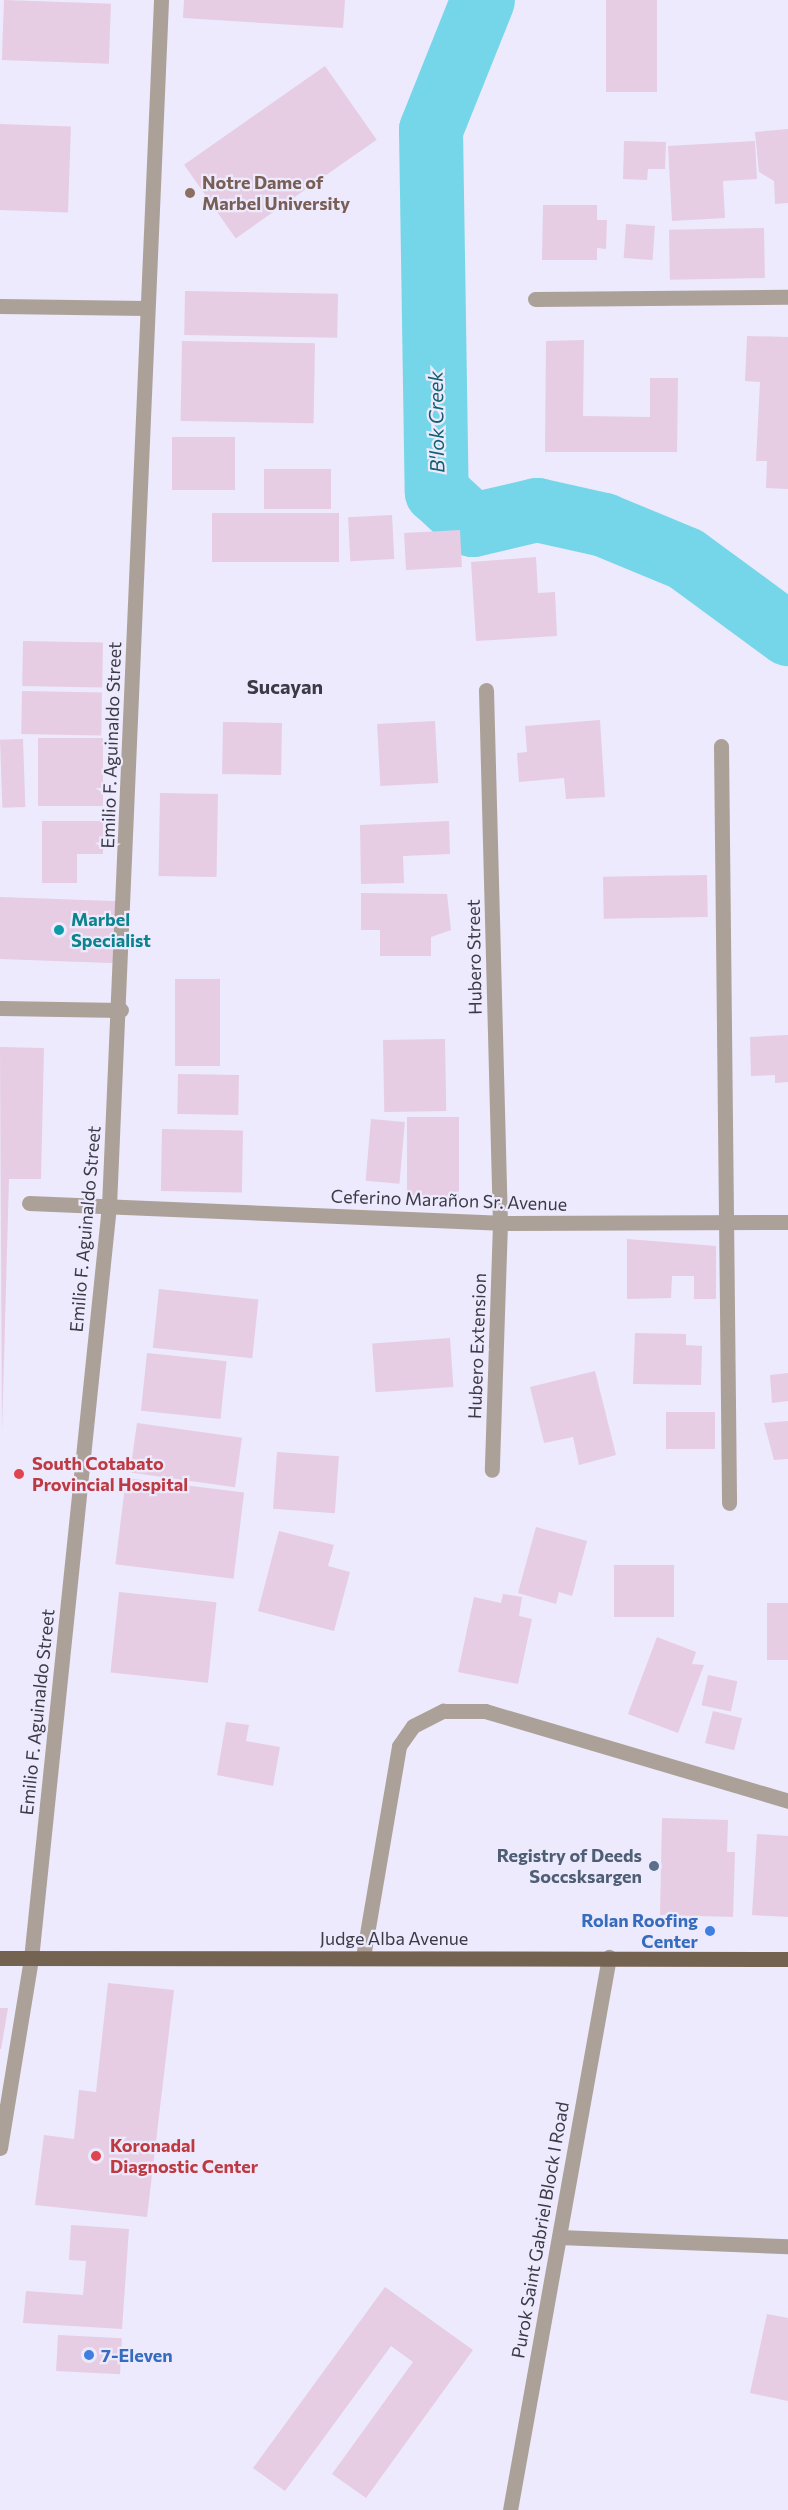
<!DOCTYPE html>
<html>
<head>
<meta charset="utf-8">
<style>
	body { margin:0 }
	#map { position:relative; width:788px; height:2510px; overflow:hidden; background:#eceafc; font-family:Commissioner,sans-serif }
	div>[style] { position:absolute }
	[style*='--x'] { left:calc(var(--x)*1px); top:calc(var(--y)*1px); width:calc(var(--w)*1px); rotate:calc(var(--a)*1deg) }
	.river>* { height:64px; margin:-32px; padding:0 32px; transform-origin:32px; border-radius:32px; background:#76d6e9 }
	.building>* { inset:0; background:#e6cde4; transform-origin:0 0 }
	.minor>* { height:15px; margin:-7.5px; padding:0 7.5px; transform-origin:7.5px; border-radius:7.5px; background:#aca198 }
	.major>* { height:15px; margin:-7.5px; padding:0 7.5px; transform-origin:7.5px; border-radius:7.5px; background:#756352 }
	.dots>* { width:16px; height:16px; translate:-50% -50%; box-sizing:border-box; border:3px solid #eceafc; border-radius:50% }
	span { translate:-50% -50%; white-space:nowrap; text-align:center; line-height:1.15; -webkit-text-stroke:4.5px #eceafc; paint-order:stroke }
	.education-label { font-size:18px; color:#785e54; font-weight:700 }
	.left { translate:0 -50%; text-align:left }
	.street-label { font-size:18px; color:#3c3a46 }
	.culture-label { font-size:18px; color:#0d838f; font-weight:700 }
	.health-label { font-size:18px; color:#be3a42; font-weight:700 }
	.service-label { font-size:18px; color:#4e5e75; font-weight:700 }
	.right { translate:-100% -50%; text-align:right }
	.shop-label { font-size:18px; color:#366cbe; font-weight:700 }
	.water-label { font-size:20px; color:#116270; font-style:italic }
	.neighbourhood-label { font-size:20px; color:#3c3a46; font-weight:700 }
</style>
</head>
<body>
<div id="map">
	<div class="river">
		<i style="--x:483;--y:0;--w:140;--a:111.8"></i>
		<i style="--x:431;--y:130;--w:362;--a:89.1"></i>
		<i style="--x:437;--y:492;--w:49;--a:42.5"></i>
		<i style="--x:473;--y:525;--w:66;--a:-13.2"></i>
		<i style="--x:537;--y:510;--w:69;--a:12.6"></i>
		<i style="--x:604;--y:525;--w:89;--a:22.5"></i>
		<i style="--x:686;--y:559;--w:127;--a:36.3"></i>
	</div>
	<div class="building">
		<i style="left:4px;top:0;width:107px;height:60px;rotate:2deg"></i>
		<i style="clip-path:polygon(184px 0,345px 0,343px 28px,183px 18px)"></i>
		<i style="left:606px;top:0;width:51px;height:92px"></i>
		<i style="left:325px;top:66px;width:90px;height:172px;rotate:55deg"></i>
		<i style="left:0;top:124px;width:71px;height:86px;rotate:2deg"></i>
		<i style="clip-path:polygon(788px 129px,788px 203px,775px 204px,774px 181px,759px 172px,755px 132px)"></i>
		<i style="clip-path:polygon(624px 141px,666px 142px,665px 169px,648px 169px,647px 180px,623px 179px)"></i>
		<i style="clip-path:polygon(755px 141px,757px 179px,723px 181px,725px 218px,672px 221px,668px 146px)"></i>
		<i style="clip-path:polygon(543px 205px,597px 205px,597px 220px,607px 220px,606px 249px,597px 248px,597px 260px,542px 260px)"></i>
		<i style="left:626px;top:224px;width:29px;height:34px;rotate:4deg"></i>
		<i style="left:764px;top:228px;width:50px;height:95px;rotate:89deg"></i>
		<i style="left:185px;top:291px;width:153px;height:44px;rotate:1deg"></i>
		<i style="clip-path:polygon(747px 336px,788px 337px,788px 489px,766px 488px,767px 461px,756px 461px,760px 382px,745px 381px)"></i>
		<i style="clip-path:polygon(584px 340px,583px 416px,650px 417px,650px 378px,678px 378px,677px 452px,545px 452px,546px 341px)"></i>
		<i style="left:182px;top:341px;width:133px;height:80px;rotate:1deg"></i>
		<i style="left:172px;top:437px;width:63px;height:53px"></i>
		<i style="left:264px;top:469px;width:67px;height:40px"></i>
		<i style="left:212px;top:513px;width:127px;height:49px"></i>
		<i style="left:392px;top:515px;width:44px;height:44px;rotate:87deg"></i>
		<i style="left:460px;top:530px;width:37px;height:56px;rotate:87deg"></i>
		<i style="clip-path:polygon(536px 557px,538px 593px,555px 592px,557px 636px,476px 641px,471px 562px)"></i>
		<i style="left:23px;top:641px;width:80px;height:45px;rotate:1deg"></i>
		<i style="left:22px;top:691px;width:80px;height:43px;rotate:1deg"></i>
		<i style="clip-path:polygon(600px 720px,605px 797px,566px 799px,564px 778px,519px 782px,517px 753px,527px 752px,525px 726px)"></i>
		<i style="left:435px;top:721px;width:62px;height:58px;rotate:87deg"></i>
		<i style="left:223px;top:722px;width:59px;height:52px;rotate:1deg"></i>
		<i style="left:38px;top:738px;width:65px;height:68px"></i>
		<i style="left:23px;top:739px;width:68px;height:23px;rotate:88deg"></i>
		<i style="left:160px;top:793px;width:58px;height:83px;rotate:1deg"></i>
		<i style="clip-path:polygon(42px 821px,103px 821px,103px 854px,77px 854px,77px 883px,42px 883px)"></i>
		<i style="clip-path:polygon(449px 821px,450px 854px,403px 856px,404px 883px,361px 884px,360px 825px)"></i>
		<i style="left:707px;top:875px;width:42px;height:104px;rotate:89deg"></i>
		<i style="clip-path:polygon(361px 893px,447px 894px,451px 930px,431px 937px,431px 956px,380px 956px,380px 930px,361px 930px)"></i>
		<i style="left:0;top:897px;width:120px;height:62px;rotate:2deg"></i>
		<i style="left:175px;top:979px;width:45px;height:87px"></i>
		<i style="clip-path:polygon(788px 1035px,788px 1082px,775px 1083px,775px 1075px,751px 1076px,750px 1037px)"></i>
		<i style="left:445px;top:1039px;width:72px;height:62px;rotate:89deg"></i>
		<i style="clip-path:polygon(0 1047px,44px 1048px,41px 1179px,9px 1179px,2px 1431px)"></i>
		<i style="left:178px;top:1074px;width:61px;height:40px;rotate:1deg"></i>
		<i style="left:407px;top:1117px;width:52px;height:81px"></i>
		<i style="left:371px;top:1119px;width:34px;height:62px;rotate:5deg"></i>
		<i style="left:162px;top:1129px;width:81px;height:62px;rotate:1deg"></i>
		<i style="clip-path:polygon(627px 1239px,716px 1246px,716px 1299px,694px 1299px,694px 1276px,672px 1276px,671px 1298px,627px 1299px)"></i>
		<i style="left:159px;top:1289px;width:100px;height:59px;rotate:6deg"></i>
		<i style="clip-path:polygon(635px 1333px,686px 1334px,686px 1345px,702px 1346px,701px 1385px,633px 1384px)"></i>
		<i style="left:450px;top:1338px;width:49px;height:78px;rotate:86deg"></i>
		<i style="left:147px;top:1353px;width:80px;height:58px;rotate:6deg"></i>
		<i style="clip-path:polygon(595px 1371px,616px 1455px,579px 1465px,573px 1437px,544px 1443px,530px 1387px)"></i>
		<i style="clip-path:polygon(788px 1373px,788px 1401px,772px 1403px,770px 1375px)"></i>
		<i style="left:715px;top:1412px;width:37px;height:49px;rotate:90deg"></i>
		<i style="clip-path:polygon(788px 1421px,788px 1459px,774px 1460px,764px 1423px)"></i>
		<i style="left:137px;top:1423px;width:106px;height:50px;rotate:8deg"></i>
		<i style="left:277px;top:1452px;width:62px;height:57px;rotate:4deg"></i>
		<i style="left:126px;top:1478px;width:119px;height:87px;rotate:7deg"></i>
		<i style="clip-path:polygon(536px 1527px,587px 1541px,572px 1596px,559px 1592px,556px 1604px,518px 1593px)"></i>
		<i style="clip-path:polygon(279px 1531px,334px 1545px,328px 1566px,350px 1572px,334px 1631px,258px 1611px)"></i>
		<i style="left:674px;top:1565px;width:52px;height:60px;rotate:90deg"></i>
		<i style="left:119px;top:1592px;width:98px;height:81px;rotate:6deg"></i>
		<i style="clip-path:polygon(503px 1594px,522px 1597px,519px 1616px,532px 1619px,518px 1684px,458px 1672px,474px 1597px,501px 1603px)"></i>
		<i style="left:767px;top:1603px;width:21px;height:57px"></i>
		<i style="clip-path:polygon(657px 1637px,696px 1652px,692px 1664px,704px 1665px,678px 1733px,628px 1714px)"></i>
		<i style="left:708px;top:1675px;width:30px;height:31px;rotate:12deg"></i>
		<i style="left:713px;top:1711px;width:30px;height:33px;rotate:14deg"></i>
		<i style="clip-path:polygon(226px 1722px,249px 1725px,246px 1741px,280px 1747px,273px 1786px,217px 1775px)"></i>
		<i style="clip-path:polygon(662px 1818px,728px 1820px,727px 1852px,735px 1852px,733px 1917px,660px 1915px)"></i>
		<i style="clip-path:polygon(757px 1834px,788px 1836px,788px 1917px,752px 1915px)"></i>
		<i style="clip-path:polygon(108px 1983px,174px 1990px,147px 2217px,35px 2205px,44px 2135px,74px 2139px,79px 2090px,96px 2092px)"></i>
		<i style="clip-path:polygon(0 2008px,8px 2008px,1px 2049px,0 2049px)"></i>
		<i style="clip-path:polygon(71px 2225px,129px 2229px,122px 2329px,23px 2323px,26px 2291px,83px 2295px,86px 2261px,69px 2260px)"></i>
		<i style="clip-path:polygon(385px 2287px,473px 2350px,366px 2498px,332px 2474px,413px 2362px,391px 2346px,285px 2491px,253px 2468px)"></i>
		<i style="clip-path:polygon(767px 2314px,788px 2318px,788px 2401px,750px 2393px)"></i>
		<i style="left:58px;top:2335px;width:64px;height:36px;rotate:3deg"></i>
	</div>
	<div class="minor">
		<i style="--x:535;--y:299;--w:253;--a:-0.5"></i>
		<i style="--x:0;--y:306;--w:145;--a:0.8"></i>
		<i style="--x:486;--y:690;--w:533;--a:88.5"></i>
		<i style="--x:500;--y:1223;--w:247;--a:91.9"></i>
		<i style="--x:721;--y:746;--w:757;--a:89.39"></i>
		<i style="--x:0;--y:1008;--w:121;--a:0.9"></i>
		<i style="--x:29;--y:1203;--w:471;--a:2.4"></i>
		<i style="--x:500;--y:1223;--w:288;--a:-0.2"></i>
		<i style="--x:363;--y:1957;--w:214;--a:-80.3"></i>
		<i style="--x:399;--y:1746;--w:24;--a:-55"></i>
		<i style="--x:413;--y:1726;--w:34;--a:-27"></i>
		<i style="--x:443;--y:1711;--w:42;--a:0"></i>
		<i style="--x:485;--y:1711;--w:316;--a:16.5"></i>
		<i style="--x:0;--y:2148;--w:192;--a:-80.7"></i>
		<i style="--x:31;--y:1959;--w:757;--a:-84.09"></i>
		<i style="--x:109;--y:1206;--w:1207;--a:-87.53"></i>
		<i style="--x:559;--y:2237;--w:229;--a:2.3"></i>
		<i style="--x:510;--y:2510;--w:562;--a:-79.85"></i>
	</div>
	<div class="major">
		<i style="--x:0;--y:1958;--w:788;--a:0.07"></i>
	</div>
	<div class="dots">
		<i style="left:190px;top:193px;background:#8d6e63"></i>
		<i style="left:59px;top:930px;background:#0f9aa8"></i>
		<i style="left:19px;top:1474px;background:#e0444e"></i>
		<i style="left:654px;top:1866px;background:#5c6f8a"></i>
		<i style="left:710px;top:1931px;background:#3f7fe0"></i>
		<i style="left:96px;top:2156px;background:#e0444e"></i>
		<i style="left:89px;top:2355px;background:#3f7fe0"></i>
	</div>
	<div class="education-label">
		<span class="left" style="left:202px;top:193px">Notre Dame of<br>Marbel University</span>
	</div>
	<div class="street-label">
		<span style="left:111px;top:745px;rotate:-88deg">Emilio F. Aguinaldo Street</span>
		<span style="left:474px;top:957px;rotate:-91deg">Hubero Street</span>
		<span style="left:449px;top:1200px;rotate:2deg">Ceferino Marañon Sr. Avenue</span>
		<span style="left:85px;top:1229px;rotate:-85deg">Emilio F. Aguinaldo Street</span>
		<span style="left:477px;top:1346px;rotate:-88deg">Hubero Extension</span>
		<span style="left:37px;top:1712px;rotate:-84deg">Emilio F. Aguinaldo Street</span>
		<span style="left:394px;top:1938px">Judge Alba Avenue</span>
		<span style="left:540px;top:2230px;rotate:-80deg">Purok Saint Gabriel Block I Road</span>
	</div>
	<div class="culture-label">
		<span class="left" style="left:71px;top:930px">Marbel<br>Specialist</span>
	</div>
	<div class="health-label">
		<span class="left" style="left:32px;top:1474px">South Cotabato<br>Provincial Hospital</span>
		<span class="left" style="left:110px;top:2156px">Koronadal<br>Diagnostic Center</span>
	</div>
	<div class="service-label">
		<span class="right" style="left:642px;top:1866px">Registry of Deeds<br>Soccsksargen</span>
	</div>
	<div class="shop-label">
		<span class="right" style="left:698px;top:1931px">Rolan Roofing<br>Center</span>
		<span class="left" style="left:101px;top:2355px">7-Eleven</span>
	</div>
	<div class="water-label">
		<span style="left:436px;top:422px;rotate:-91deg">B'lok Creek</span>
	</div>
	<div class="neighbourhood-label">
		<span style="left:285px;top:686px">Sucayan</span>
	</div>
</div>
</body>
</html>
